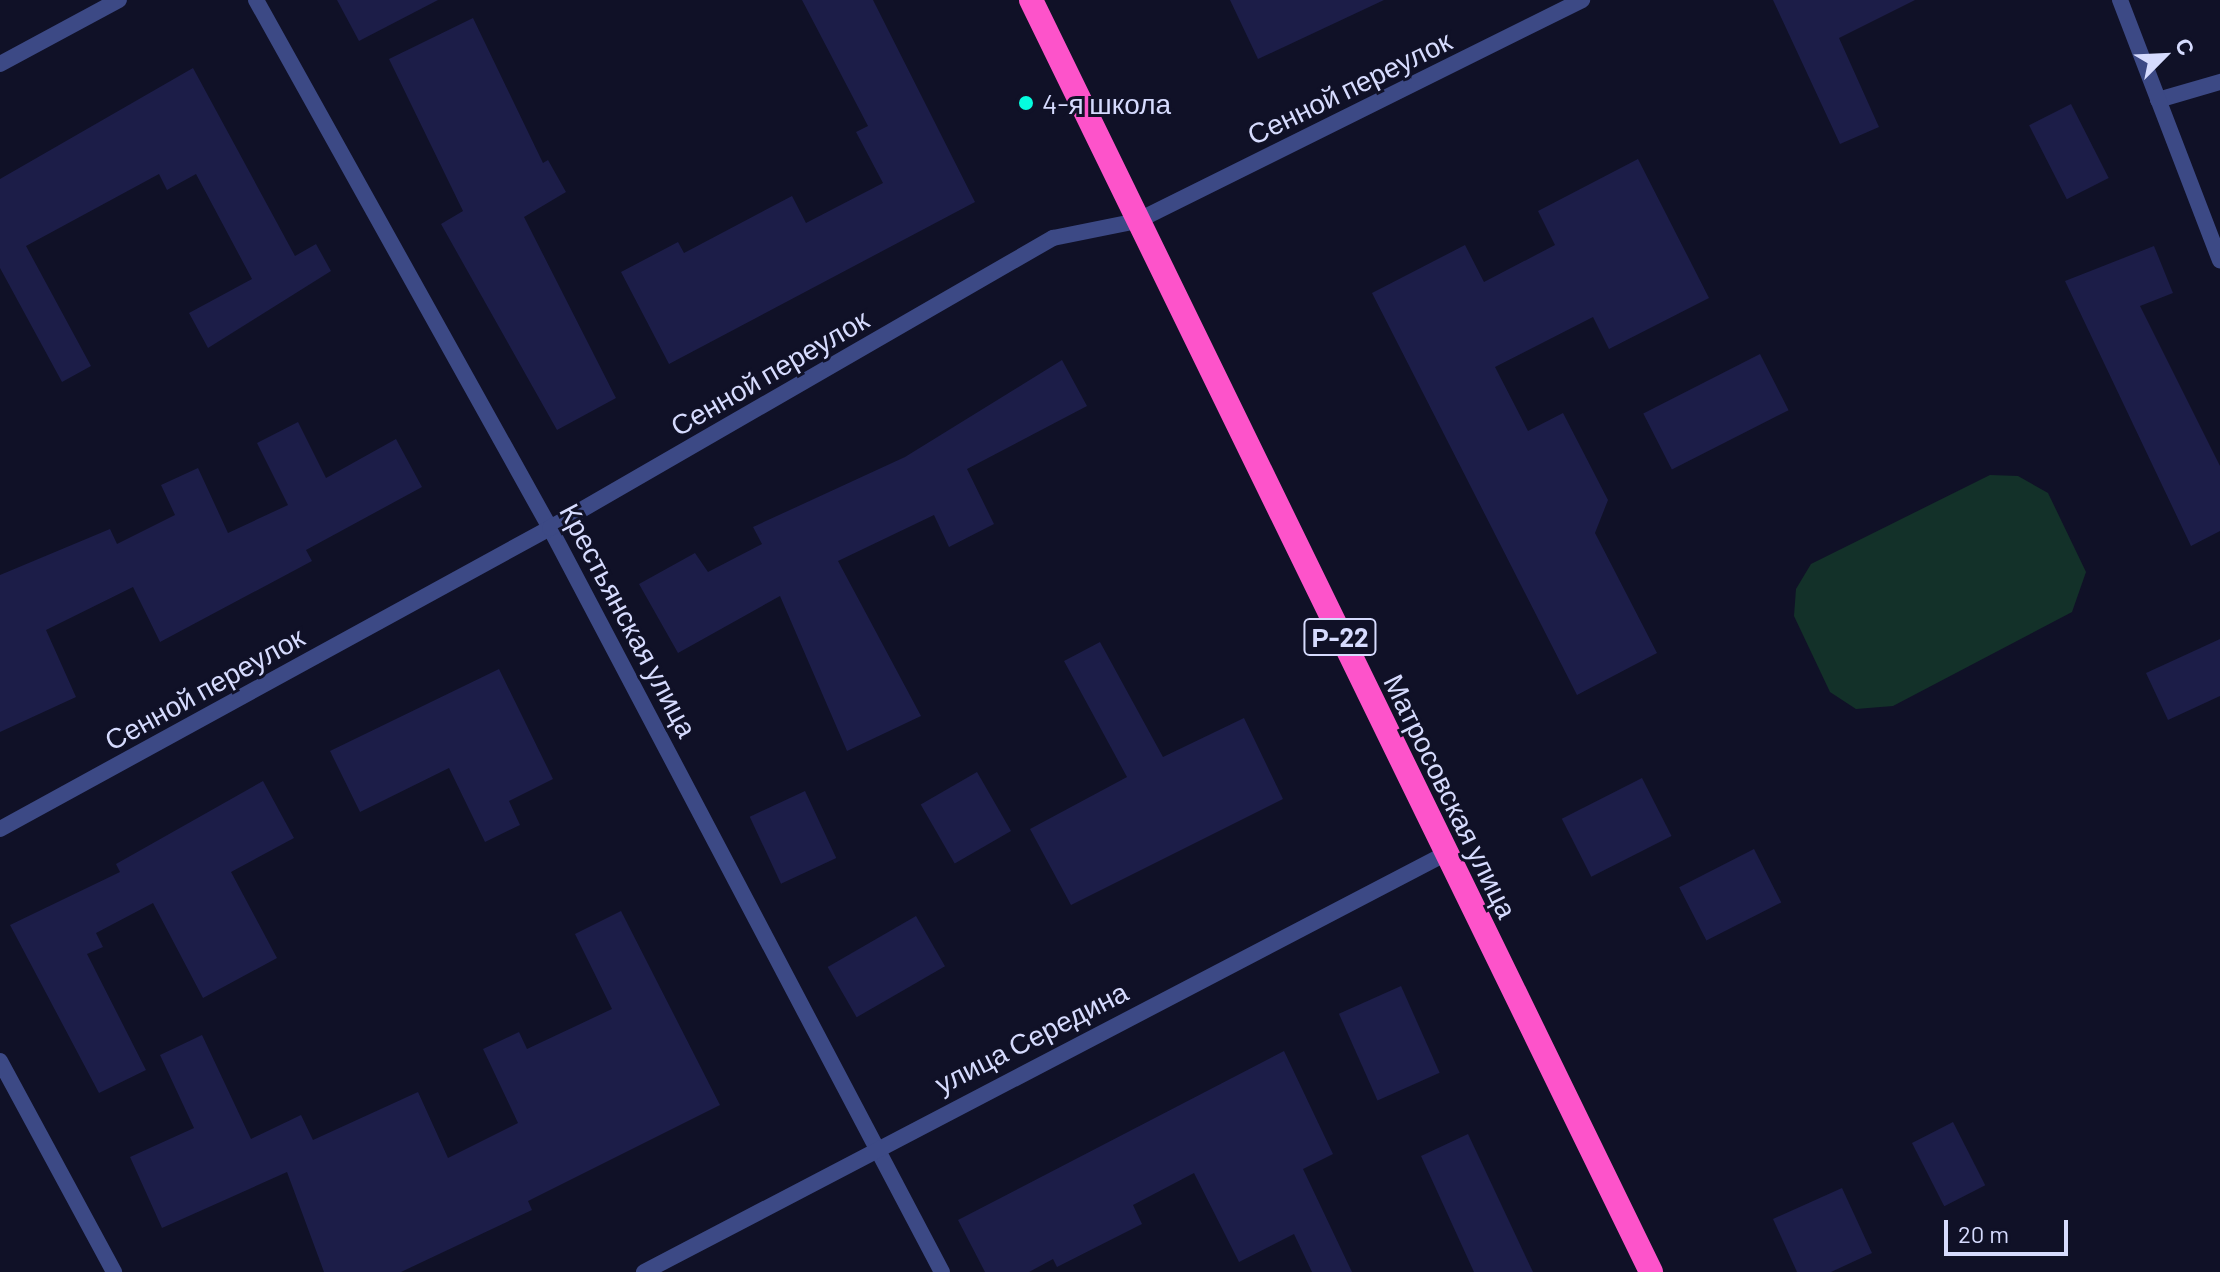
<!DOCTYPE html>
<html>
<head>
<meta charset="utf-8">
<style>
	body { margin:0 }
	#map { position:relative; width:2220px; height:1272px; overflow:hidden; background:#101127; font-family:Barlow,sans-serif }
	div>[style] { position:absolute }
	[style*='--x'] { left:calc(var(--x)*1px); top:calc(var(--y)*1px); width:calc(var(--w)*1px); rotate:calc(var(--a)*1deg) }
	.green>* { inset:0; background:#133129 }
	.building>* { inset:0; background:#1c1d48; transform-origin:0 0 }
	.lane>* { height:16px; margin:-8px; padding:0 8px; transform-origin:8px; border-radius:8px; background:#3c4985 }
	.street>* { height:16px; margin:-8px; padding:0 8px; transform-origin:8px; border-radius:8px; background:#3c4985 }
	.highway>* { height:24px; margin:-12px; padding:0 12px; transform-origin:12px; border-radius:12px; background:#fd53ca }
	.dots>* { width:22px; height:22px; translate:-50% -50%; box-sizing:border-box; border:4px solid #101127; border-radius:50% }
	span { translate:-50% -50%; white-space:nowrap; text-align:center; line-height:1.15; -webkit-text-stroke:6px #101127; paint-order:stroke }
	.shield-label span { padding:2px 6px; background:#101127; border:2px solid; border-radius:6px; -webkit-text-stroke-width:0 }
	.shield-label { font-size:26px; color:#d6dbfe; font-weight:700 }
	.street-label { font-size:28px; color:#d6dbfe }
	.poi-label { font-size:28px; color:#d6dbfe }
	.left { translate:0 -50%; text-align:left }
	.north { position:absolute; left:2124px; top:16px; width:80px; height:80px; -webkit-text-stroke:6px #101127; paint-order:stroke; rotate:66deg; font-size:22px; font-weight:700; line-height:32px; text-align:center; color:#d6dbfe }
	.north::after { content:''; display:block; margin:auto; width:28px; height:36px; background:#d6dbfe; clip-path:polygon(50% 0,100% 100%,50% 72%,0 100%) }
	.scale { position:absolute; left:1944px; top:1220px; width:124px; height:36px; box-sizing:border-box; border:4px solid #d6dbfe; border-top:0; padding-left:10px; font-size:24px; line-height:28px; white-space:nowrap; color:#d6dbfe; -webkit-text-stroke:6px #101127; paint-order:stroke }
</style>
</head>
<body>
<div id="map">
	<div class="green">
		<i style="clip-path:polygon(1990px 475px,2018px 476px,2048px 493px,2086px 572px,2072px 612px,1893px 706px,1856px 709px,1830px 692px,1794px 616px,1796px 589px,1811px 564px)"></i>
	</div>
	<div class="building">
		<i style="clip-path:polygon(337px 0,438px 0,359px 41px)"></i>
		<i style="clip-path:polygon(802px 0,873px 0,975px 202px,669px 364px,621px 272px,678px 242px,684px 253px,792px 196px,806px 223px,883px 183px,856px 132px,868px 126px)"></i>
		<i style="clip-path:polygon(1230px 0,1384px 0,1258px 59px)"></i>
		<i style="clip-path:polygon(1773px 0,1915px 0,1839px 38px,1879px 127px,1840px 144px)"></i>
		<i style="clip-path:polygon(473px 18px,543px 163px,548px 160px,566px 192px,524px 217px,616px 398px,557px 430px,441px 224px,463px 211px,389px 59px)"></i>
		<i style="clip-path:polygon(193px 68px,295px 256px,316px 244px,331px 271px,208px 348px,189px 313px,252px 279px,196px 174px,167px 190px,159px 174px,26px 246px,91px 366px,62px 382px,0 268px,0 179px)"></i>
		<i style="left:2071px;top:104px;width:83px;height:47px;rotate:63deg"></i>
		<i style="clip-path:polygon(1638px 159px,1709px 298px,1609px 349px,1593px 317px,1495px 367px,1528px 431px,1563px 413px,1608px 500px,1595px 533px,1657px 653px,1577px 695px,1372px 293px,1465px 245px,1484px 282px,1555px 245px,1538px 211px)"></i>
		<i style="clip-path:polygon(2154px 246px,2173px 293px,2140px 306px,2220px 466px,2220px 531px,2191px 546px,2065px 281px)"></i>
		<i style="left:1760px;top:354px;width:63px;height:131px;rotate:63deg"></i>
		<i style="clip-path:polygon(1062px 360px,1087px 406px,967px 469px,994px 524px,949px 547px,934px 515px,838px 561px,921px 716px,847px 751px,780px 596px,678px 653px,639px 584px,695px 553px,708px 572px,762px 544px,753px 527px,905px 457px)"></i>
		<i style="clip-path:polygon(298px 422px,326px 478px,396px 439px,422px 487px,306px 550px,312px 561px,160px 642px,133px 587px,46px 630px,76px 697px,0 732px,0 575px,110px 529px,117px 544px,175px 515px,161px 485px,198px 468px,228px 533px,288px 505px,257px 443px)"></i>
		<i style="clip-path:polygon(2220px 639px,2220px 696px,2168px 720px,2146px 673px)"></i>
		<i style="clip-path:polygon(1100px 642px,1163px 757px,1244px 718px,1283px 799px,1071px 905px,1030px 829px,1127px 777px,1064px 661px)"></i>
		<i style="clip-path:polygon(499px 669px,553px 779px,509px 801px,520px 825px,485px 842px,449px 768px,360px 812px,330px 751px)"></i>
		<i style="left:977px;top:772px;width:68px;height:65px;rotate:60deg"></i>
		<i style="left:1642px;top:778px;width:65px;height:90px;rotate:63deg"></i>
		<i style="clip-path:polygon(263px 781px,294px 838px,231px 872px,277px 958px,203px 998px,153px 903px,96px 933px,103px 947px,87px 954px,146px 1070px,99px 1093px,10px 925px,120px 872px,116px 864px)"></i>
		<i style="left:805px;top:791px;width:74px;height:61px;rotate:65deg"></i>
		<i style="left:1754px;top:849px;width:60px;height:84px;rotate:63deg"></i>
		<i style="clip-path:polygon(621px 911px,720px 1105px,528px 1201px,532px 1210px,401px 1272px,324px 1272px,287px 1172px,162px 1228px,130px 1157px,194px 1128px,160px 1055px,202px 1035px,251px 1139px,301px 1115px,313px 1140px,418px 1092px,448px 1158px,518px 1123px,483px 1049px,519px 1032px,527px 1049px,612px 1009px,575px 934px)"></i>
		<i style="left:916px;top:916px;width:58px;height:102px;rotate:60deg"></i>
		<i style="left:1401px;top:986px;width:95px;height:68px;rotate:66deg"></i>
		<i style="clip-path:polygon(1284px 1051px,1333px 1154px,1303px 1169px,1352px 1272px,1312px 1272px,1294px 1234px,1239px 1262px,1194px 1173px,1133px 1205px,1142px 1224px,1057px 1267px,1053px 1259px,1029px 1272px,985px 1272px,958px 1220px)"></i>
		<i style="left:1953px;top:1122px;width:71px;height:46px;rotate:63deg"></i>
		<i style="clip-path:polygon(1468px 1134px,1533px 1272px,1474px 1272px,1421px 1156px)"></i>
		<i style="clip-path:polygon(1842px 1188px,1872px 1253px,1831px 1272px,1797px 1272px,1773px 1219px)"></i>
	</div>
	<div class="lane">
		<i style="--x:2158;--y:100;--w:65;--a:-16.2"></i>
	</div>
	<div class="street">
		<i style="--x:256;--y:0;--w:604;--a:60.89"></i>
		<i style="--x:550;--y:528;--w:841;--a:62.22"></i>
		<i style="--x:2120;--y:0;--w:279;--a:69"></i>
		<i style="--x:0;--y:64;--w:135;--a:-28.3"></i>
		<i style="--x:0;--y:829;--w:627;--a:-28.69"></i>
		<i style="--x:550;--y:528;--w:581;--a:-29.97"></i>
		<i style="--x:1053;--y:238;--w:86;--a:-11.4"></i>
		<i style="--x:1137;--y:221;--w:497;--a:-26.4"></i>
		<i style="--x:0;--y:1061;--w:240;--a:61.6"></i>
		<i style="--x:644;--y:1272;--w:904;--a:-27.56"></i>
	</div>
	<div class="highway">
		<i style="--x:1031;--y:0;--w:1415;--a:64.01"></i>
	</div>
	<div class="dots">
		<i style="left:1026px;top:103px;background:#05fcde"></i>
	</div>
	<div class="shield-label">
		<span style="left:1340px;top:637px">Р-22</span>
	</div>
	<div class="street-label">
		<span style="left:1349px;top:87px;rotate:-26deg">Сенной переулок</span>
		<span style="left:769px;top:372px;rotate:-30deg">Сенной переулок</span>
		<span style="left:629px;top:620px;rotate:62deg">Крестьянская улица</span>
		<span style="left:204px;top:688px;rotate:-29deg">Сенной переулок</span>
		<span style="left:1451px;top:796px;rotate:64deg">Матросовская улица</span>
		<span style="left:1031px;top:1037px;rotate:-27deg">улица Середина</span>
	</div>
	<div class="poi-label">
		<span class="left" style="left:1042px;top:103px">4-я школа</span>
	</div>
	<div class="north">С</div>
	<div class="scale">20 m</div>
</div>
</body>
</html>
